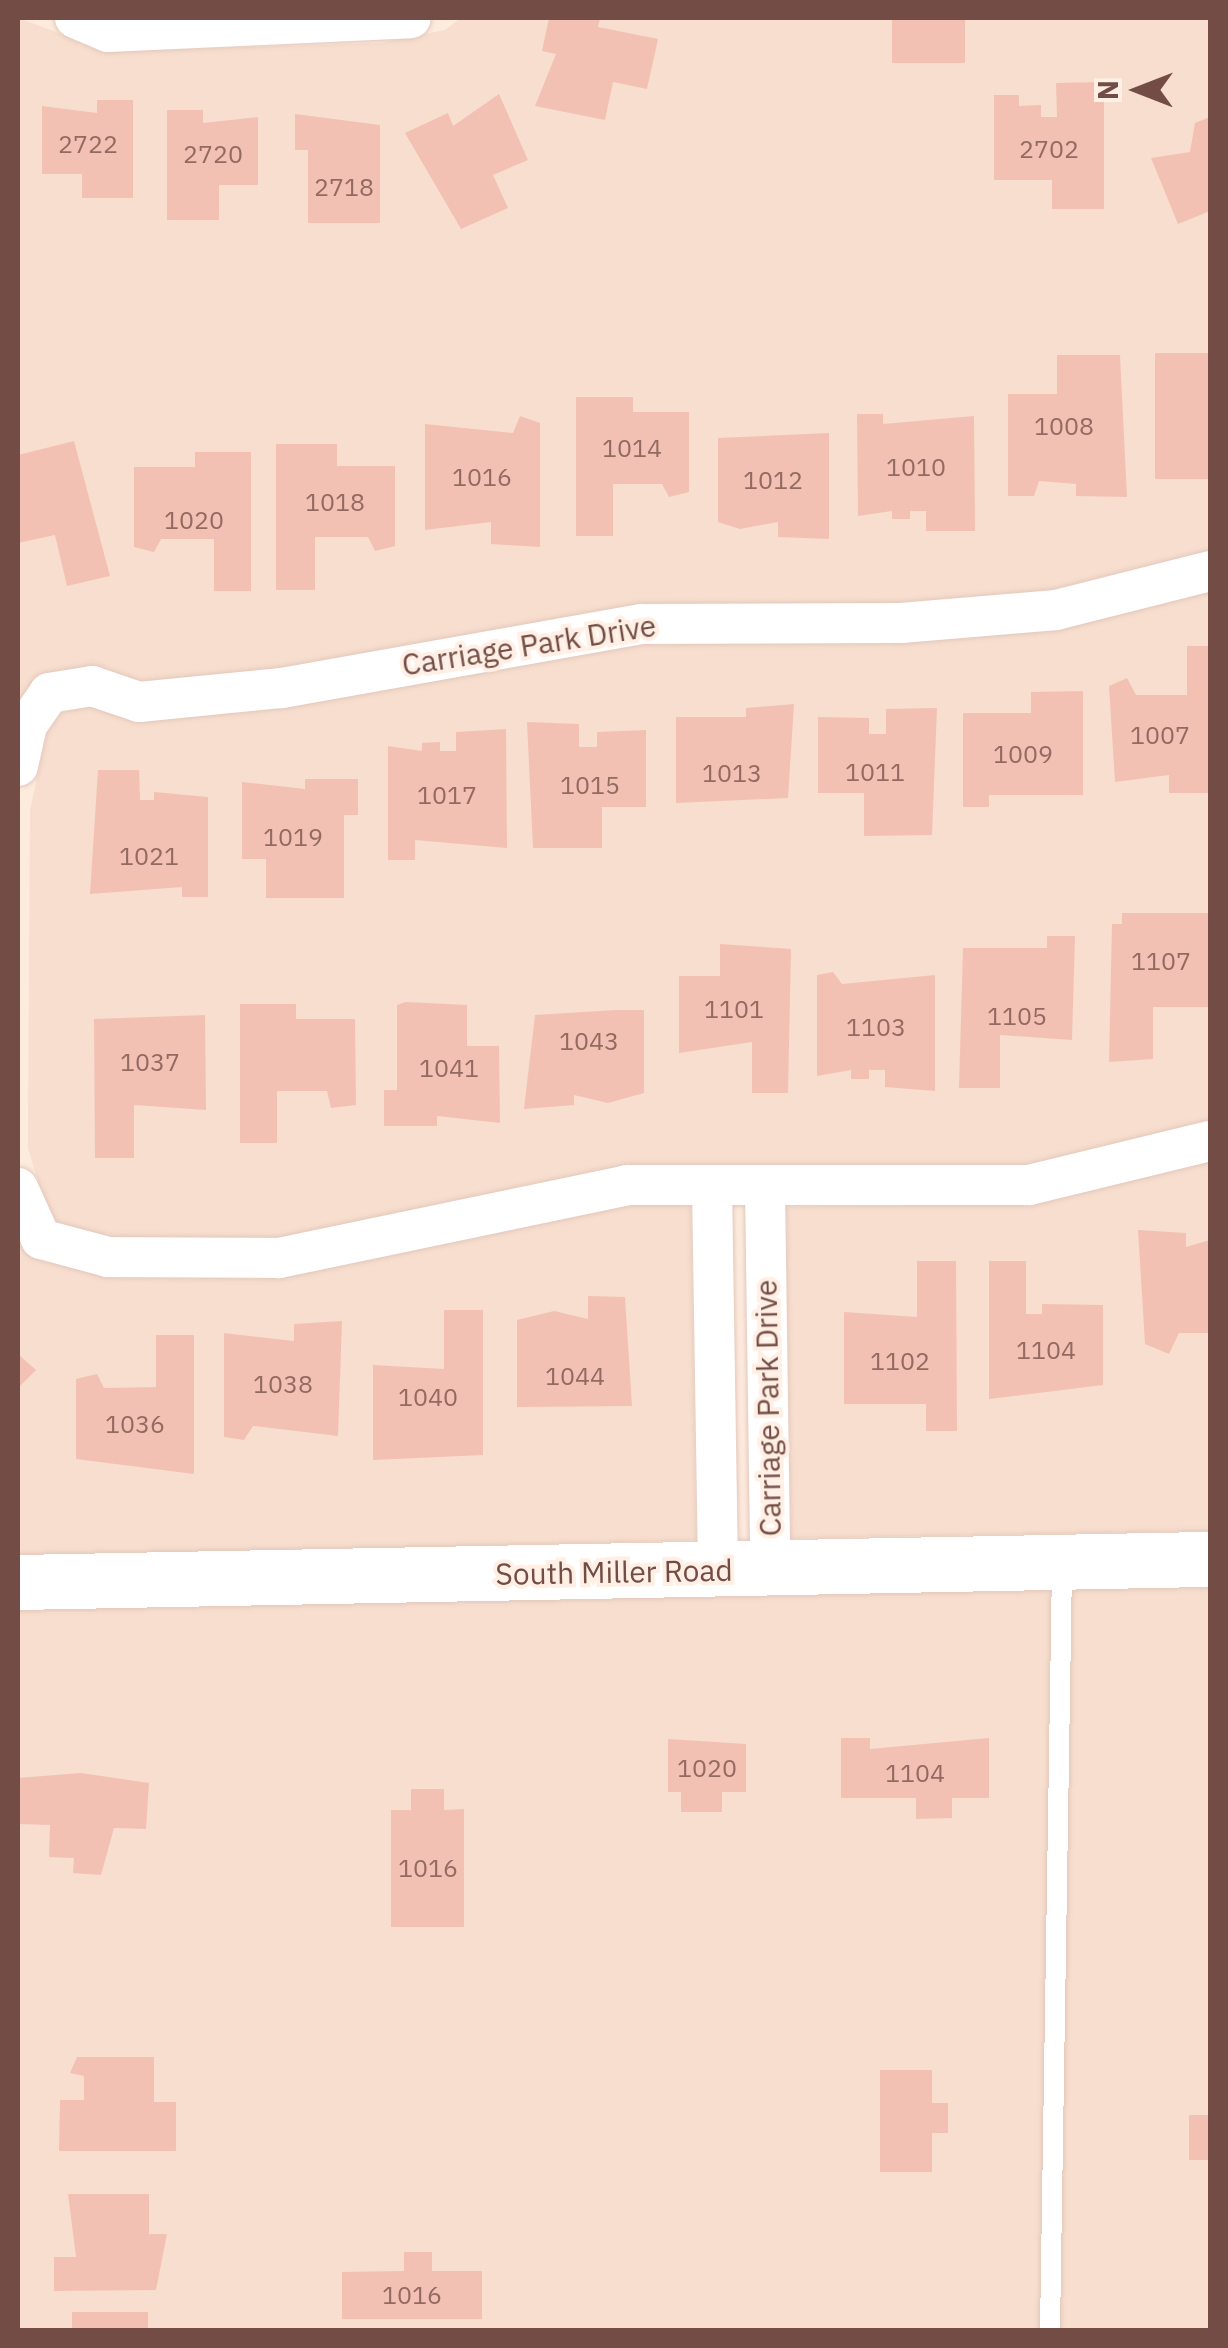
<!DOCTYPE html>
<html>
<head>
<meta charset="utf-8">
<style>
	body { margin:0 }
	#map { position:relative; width:1228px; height:2348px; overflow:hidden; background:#fdebdd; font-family:"IBM Plex Sans",sans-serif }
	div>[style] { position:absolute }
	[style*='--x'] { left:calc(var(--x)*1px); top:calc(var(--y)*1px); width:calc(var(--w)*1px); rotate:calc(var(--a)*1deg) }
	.residential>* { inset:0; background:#f7dece; transform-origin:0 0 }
	.building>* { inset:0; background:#f3c1b4; transform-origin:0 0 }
	.roads { filter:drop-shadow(0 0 2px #e3c7bc) drop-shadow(0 0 2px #e3c7bc) }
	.lane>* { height:20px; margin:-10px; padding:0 10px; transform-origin:10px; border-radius:10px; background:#fff }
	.street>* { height:40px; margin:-20px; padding:0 20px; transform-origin:20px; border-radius:20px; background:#fff }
	.secondary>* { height:55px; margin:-27.5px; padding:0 27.5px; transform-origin:27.5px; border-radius:27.5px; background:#fff }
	span { translate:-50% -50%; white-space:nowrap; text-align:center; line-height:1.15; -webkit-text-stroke:8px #ffefe4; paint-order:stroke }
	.number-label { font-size:25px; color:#936a61 }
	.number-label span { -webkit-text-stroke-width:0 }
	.street-label { font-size:30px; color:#734d45 }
	.frame { position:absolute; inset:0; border:20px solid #734d45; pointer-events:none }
	.north { position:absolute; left:1088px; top:40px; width:100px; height:100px; -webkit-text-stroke:8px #ffefe4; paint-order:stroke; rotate:270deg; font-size:28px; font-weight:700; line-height:40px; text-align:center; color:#734d45 }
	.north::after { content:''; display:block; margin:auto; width:35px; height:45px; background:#734d45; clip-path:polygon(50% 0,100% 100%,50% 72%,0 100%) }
</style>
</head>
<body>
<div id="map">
	<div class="residential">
		<i style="clip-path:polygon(18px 18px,109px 51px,381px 43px,445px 30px,461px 18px,1210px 18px,1210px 552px,1052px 591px,900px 604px,638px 606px,279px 669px,141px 683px,45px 675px,18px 703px)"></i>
		<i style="clip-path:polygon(1210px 591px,1210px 1121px,1026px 1165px,277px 1239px,111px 1237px,56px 1223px,44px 1201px,28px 1148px,30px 810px,47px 732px,62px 711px,89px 706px,141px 721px,643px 643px)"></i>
		<i style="clip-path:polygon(1210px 1161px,1210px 1531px,791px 1538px,786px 1207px,1036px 1203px)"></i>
		<i style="clip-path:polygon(629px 1204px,691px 1205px,696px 1540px,18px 1559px,18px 1241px,34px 1257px,279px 1277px)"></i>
		<i style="left:1210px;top:1578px;width:752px;height:1192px;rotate:90deg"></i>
	</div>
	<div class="building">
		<i style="clip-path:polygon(549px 18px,600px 18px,598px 27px,658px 39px,647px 89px,613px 82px,605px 120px,535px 106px,556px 54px,542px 51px)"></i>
		<i style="left:892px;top:18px;width:73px;height:45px"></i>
		<i style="clip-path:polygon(1104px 82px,1104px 209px,1052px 209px,1052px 180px,994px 180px,994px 95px,1019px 95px,1019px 106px,1041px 105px,1041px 117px,1057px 117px,1056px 83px)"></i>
		<i style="clip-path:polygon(499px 94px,528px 160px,493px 175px,508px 208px,461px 229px,405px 133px,448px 113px,453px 126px)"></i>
		<i style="clip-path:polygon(97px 100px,133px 100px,133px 198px,82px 198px,82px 174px,42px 174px,42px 106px,97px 113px)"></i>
		<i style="clip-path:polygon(167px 110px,203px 110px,203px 123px,258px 117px,258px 185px,219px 185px,219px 220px,167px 220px)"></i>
		<i style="clip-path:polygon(295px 114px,380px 125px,380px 223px,308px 223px,308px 150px,295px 150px)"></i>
		<i style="clip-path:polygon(1210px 117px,1210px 211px,1178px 224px,1151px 158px,1190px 152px,1195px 123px)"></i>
		<i style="left:1155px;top:353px;width:55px;height:126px"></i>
		<i style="clip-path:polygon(1057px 355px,1120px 355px,1127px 497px,1076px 496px,1076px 484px,1039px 481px,1034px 496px,1008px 496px,1008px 394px,1057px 394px)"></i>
		<i style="clip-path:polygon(576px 397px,633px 397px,633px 412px,689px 412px,689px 492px,669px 497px,662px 484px,613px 484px,613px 536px,576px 536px)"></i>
		<i style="clip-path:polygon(857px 414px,883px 414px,883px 424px,974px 416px,975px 531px,926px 531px,926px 511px,910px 511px,910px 519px,892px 519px,892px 511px,858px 516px)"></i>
		<i style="clip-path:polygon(520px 416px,540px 423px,540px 547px,491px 544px,491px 522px,425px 530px,425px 424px,513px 433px)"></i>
		<i style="clip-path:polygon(829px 433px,829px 539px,778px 537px,778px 522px,740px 529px,718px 522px,718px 438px)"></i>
		<i style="clip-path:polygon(74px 441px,110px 576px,67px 586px,55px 535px,18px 543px,18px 455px)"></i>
		<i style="clip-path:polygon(276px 444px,337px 444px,337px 466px,395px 466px,395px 546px,375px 551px,368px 537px,315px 537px,315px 590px,276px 590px)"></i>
		<i style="clip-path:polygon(195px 452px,251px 452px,251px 591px,214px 591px,214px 539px,161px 539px,154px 552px,134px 547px,134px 467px,195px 467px)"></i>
		<i style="clip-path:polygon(1187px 646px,1210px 646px,1210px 793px,1169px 793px,1169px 775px,1115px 782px,1109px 686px,1127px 678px,1136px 695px,1187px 695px)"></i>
		<i style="clip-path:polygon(1083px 691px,1083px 795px,989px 795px,989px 807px,963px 807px,963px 713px,1031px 713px,1031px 692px)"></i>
		<i style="clip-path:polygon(794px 704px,788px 798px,676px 803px,676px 717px,746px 717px,746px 708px)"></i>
		<i style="clip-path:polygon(937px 708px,932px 835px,864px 836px,864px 793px,818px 793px,818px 717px,869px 718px,869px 734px,886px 734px,886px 709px)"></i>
		<i style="clip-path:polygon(527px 722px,579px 724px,579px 747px,597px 747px,597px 732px,646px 730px,646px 807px,602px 807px,602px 848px,533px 848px)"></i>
		<i style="clip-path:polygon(506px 729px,507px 848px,415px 840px,415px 860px,388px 860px,388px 746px,422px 751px,422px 743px,440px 742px,440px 751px,456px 751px,456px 732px)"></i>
		<i style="clip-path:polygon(98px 770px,139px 770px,140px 800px,154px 800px,154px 792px,208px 797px,208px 897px,182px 897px,182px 887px,90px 894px)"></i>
		<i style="clip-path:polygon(305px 779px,358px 779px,358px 815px,344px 815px,344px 898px,266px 898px,266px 859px,242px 859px,242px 782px,305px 789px)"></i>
		<i style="clip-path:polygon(1122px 913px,1210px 913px,1209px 1007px,1153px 1007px,1153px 1059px,1109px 1062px,1112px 924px,1122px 924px)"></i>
		<i style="clip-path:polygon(1047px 936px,1075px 936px,1072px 1040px,1000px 1035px,1000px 1088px,959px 1088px,963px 948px,1047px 948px)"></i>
		<i style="clip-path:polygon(720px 944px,791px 949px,788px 1093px,752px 1093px,752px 1042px,679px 1053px,679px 976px,720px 976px)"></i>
		<i style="clip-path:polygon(833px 972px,842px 984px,935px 975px,935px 1091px,885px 1087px,885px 1070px,869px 1070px,869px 1079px,851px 1079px,851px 1070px,817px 1076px,817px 975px)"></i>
		<i style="clip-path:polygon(406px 1002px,467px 1005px,467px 1046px,499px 1046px,500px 1123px,437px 1116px,437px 1126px,384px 1126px,384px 1090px,397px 1090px,397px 1005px)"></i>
		<i style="clip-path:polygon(240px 1004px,296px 1004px,296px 1019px,355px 1019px,356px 1105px,331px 1108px,327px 1091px,277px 1091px,277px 1143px,240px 1143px)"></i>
		<i style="clip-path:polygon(616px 1010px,644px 1010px,644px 1093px,608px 1103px,574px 1095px,574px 1105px,524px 1109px,535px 1015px)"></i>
		<i style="clip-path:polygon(205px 1015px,206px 1110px,134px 1105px,134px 1158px,95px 1158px,94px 1019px)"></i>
		<i style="clip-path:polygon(1138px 1230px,1186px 1233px,1186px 1247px,1210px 1240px,1210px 1333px,1179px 1333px,1169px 1354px,1145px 1344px)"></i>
		<i style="clip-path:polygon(917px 1261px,956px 1261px,957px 1431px,926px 1431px,926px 1404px,844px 1404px,844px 1312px,917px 1317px)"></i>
		<i style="clip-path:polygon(989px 1261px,1026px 1261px,1026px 1314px,1042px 1314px,1042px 1304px,1103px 1305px,1103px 1385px,989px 1399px)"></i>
		<i style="clip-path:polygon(588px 1296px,625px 1297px,632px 1406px,517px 1407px,517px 1320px,554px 1311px,588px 1319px)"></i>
		<i style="clip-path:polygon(444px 1310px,483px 1310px,483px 1455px,373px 1460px,373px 1365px,444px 1369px)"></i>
		<i style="clip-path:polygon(342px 1321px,338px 1436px,253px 1426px,244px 1440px,224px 1437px,224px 1333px,294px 1341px,294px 1324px)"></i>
		<i style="clip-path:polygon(156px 1335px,194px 1335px,194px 1474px,76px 1459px,76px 1379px,97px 1374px,104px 1388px,156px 1387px)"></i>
		<i style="clip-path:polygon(18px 1354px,36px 1370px,18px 1388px)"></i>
		<i style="clip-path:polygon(841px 1738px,870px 1738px,870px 1749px,989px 1738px,989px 1798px,952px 1798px,952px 1818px,916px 1819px,916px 1798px,841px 1798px)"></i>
		<i style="clip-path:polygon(668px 1739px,746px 1744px,746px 1792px,722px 1792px,722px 1812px,681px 1812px,681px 1792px,668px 1792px)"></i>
		<i style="clip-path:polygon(81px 1773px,149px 1783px,146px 1829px,114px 1828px,101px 1875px,73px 1873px,74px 1858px,49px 1857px,50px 1825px,18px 1824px,18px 1778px)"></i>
		<i style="clip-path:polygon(411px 1789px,444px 1789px,444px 1810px,464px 1809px,464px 1927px,391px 1927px,391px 1810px,411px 1810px)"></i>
		<i style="clip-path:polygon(77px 2057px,154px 2057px,154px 2102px,176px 2102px,176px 2151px,59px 2151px,60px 2100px,84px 2100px,84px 2076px,70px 2073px)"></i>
		<i style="clip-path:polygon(880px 2070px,932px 2070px,932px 2103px,948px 2103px,948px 2133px,932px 2133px,932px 2172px,880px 2172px)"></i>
		<i style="left:1189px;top:2115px;width:21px;height:45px"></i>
		<i style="clip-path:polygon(68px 2194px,149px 2194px,149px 2234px,167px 2234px,156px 2290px,54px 2291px,54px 2257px,76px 2257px)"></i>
		<i style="clip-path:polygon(404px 2252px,432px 2252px,432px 2271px,482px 2271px,482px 2319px,342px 2319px,342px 2272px,404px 2271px)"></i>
		<i style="left:72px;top:2312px;width:76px;height:18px"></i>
	</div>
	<div class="roads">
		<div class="lane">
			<i style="--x:1050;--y:2330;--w:765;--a:-89.1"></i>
		</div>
		<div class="street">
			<i style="--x:75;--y:18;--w:36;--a:23"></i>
			<i style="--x:108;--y:32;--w:303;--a:-2.6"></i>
			<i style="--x:18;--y:766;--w:42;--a:-77.6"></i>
			<i style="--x:27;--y:725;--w:39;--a:-55"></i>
			<i style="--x:49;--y:693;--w:44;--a:-9.2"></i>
			<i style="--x:92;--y:686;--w:50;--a:18.8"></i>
			<i style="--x:139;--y:702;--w:144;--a:-5.6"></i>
			<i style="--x:282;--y:688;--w:365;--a:-10.1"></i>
			<i style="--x:641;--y:624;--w:260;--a:-0.2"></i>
			<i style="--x:901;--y:623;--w:156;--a:-4.8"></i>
			<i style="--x:1056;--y:610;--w:159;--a:-14.2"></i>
			<i style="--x:712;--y:1186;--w:383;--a:89.1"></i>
			<i style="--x:18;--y:1188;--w:56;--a:65.7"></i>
			<i style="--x:41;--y:1239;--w:69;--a:15"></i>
			<i style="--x:108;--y:1257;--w:171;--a:0.3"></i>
			<i style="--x:279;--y:1258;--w:356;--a:-11.8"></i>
			<i style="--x:627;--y:1185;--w:402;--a:0"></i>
			<i style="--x:1029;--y:1185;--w:186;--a:-13.7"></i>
			<i style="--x:765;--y:1188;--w:381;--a:89.2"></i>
		</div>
		<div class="secondary">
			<i style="--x:18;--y:1582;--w:1192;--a:-1.11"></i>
		</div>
	</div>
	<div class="number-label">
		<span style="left:88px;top:144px">2722</span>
		<span style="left:1049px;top:149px">2702</span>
		<span style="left:213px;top:154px">2720</span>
		<span style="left:344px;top:187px">2718</span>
		<span style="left:1064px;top:426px">1008</span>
		<span style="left:632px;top:448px">1014</span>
		<span style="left:916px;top:467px">1010</span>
		<span style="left:482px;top:477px">1016</span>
		<span style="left:773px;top:480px">1012</span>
		<span style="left:335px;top:502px">1018</span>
		<span style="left:194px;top:520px">1020</span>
		<span style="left:1160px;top:735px">1007</span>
		<span style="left:1023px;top:754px">1009</span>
		<span style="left:875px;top:772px">1011</span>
		<span style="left:732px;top:773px">1013</span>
		<span style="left:590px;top:785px">1015</span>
		<span style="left:447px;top:795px">1017</span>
		<span style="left:293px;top:837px">1019</span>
		<span style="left:149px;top:856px">1021</span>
		<span style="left:1161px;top:961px">1107</span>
		<span style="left:734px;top:1009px">1101</span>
		<span style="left:1017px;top:1016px">1105</span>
		<span style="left:876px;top:1027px">1103</span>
		<span style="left:589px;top:1041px">1043</span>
		<span style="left:150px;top:1062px">1037</span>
		<span style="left:449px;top:1068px">1041</span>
		<span style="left:1046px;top:1350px">1104</span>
		<span style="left:900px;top:1361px">1102</span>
		<span style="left:575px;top:1376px">1044</span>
		<span style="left:283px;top:1384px">1038</span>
		<span style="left:428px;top:1397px">1040</span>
		<span style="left:135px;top:1424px">1036</span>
		<span style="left:707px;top:1768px">1020</span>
		<span style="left:915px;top:1773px">1104</span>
		<span style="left:428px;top:1868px">1016</span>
		<span style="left:412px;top:2295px">1016</span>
	</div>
	<div class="street-label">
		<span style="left:529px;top:645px;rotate:-9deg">Carriage Park Drive</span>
		<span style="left:768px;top:1408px;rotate:-91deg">Carriage Park Drive</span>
		<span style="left:614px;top:1572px;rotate:-1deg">South Miller Road</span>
	</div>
	<div class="frame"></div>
	<div class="north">N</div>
</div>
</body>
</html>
